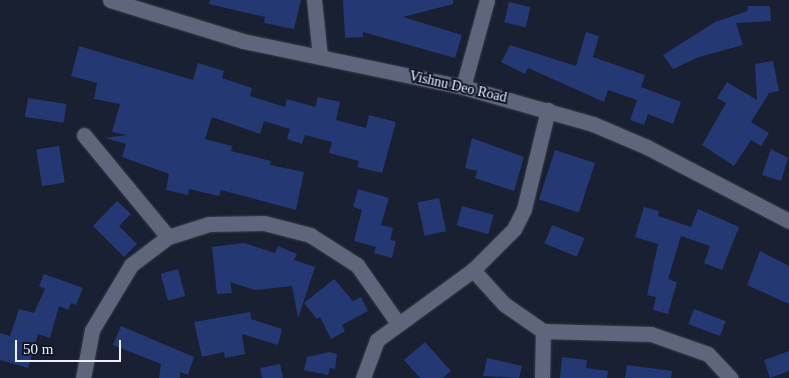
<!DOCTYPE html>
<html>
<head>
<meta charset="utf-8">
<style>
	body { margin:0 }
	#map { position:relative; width:789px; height:378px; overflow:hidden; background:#192031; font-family:"Times New Roman",serif }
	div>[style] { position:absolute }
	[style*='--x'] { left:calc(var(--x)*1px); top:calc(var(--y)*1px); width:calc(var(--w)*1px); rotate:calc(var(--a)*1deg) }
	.building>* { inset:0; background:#243873; transform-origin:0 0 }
	.roads { filter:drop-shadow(0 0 1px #383c4b) drop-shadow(0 0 1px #383c4b) }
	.street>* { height:15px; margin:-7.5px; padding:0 7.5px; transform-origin:7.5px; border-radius:7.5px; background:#5d667a }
	.secondary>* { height:15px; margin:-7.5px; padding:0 7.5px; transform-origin:7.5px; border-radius:7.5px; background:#5d667a }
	span { translate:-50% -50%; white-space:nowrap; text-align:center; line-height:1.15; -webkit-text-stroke:4px #101627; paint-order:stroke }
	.street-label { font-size:14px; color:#edf2fe }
	.scale { position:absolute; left:15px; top:340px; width:106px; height:22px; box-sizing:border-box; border:2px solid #edf2fe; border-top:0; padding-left:6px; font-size:15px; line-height:18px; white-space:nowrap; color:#edf2fe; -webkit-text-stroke:4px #101627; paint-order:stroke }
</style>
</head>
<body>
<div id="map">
	<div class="building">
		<i style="clip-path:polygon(210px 0,301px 0,294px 29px,264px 23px,265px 17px,209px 4px)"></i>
		<i style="clip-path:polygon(343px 0,453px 0,453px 4px,403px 17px,462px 35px,455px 58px,363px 32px,363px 37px,345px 38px)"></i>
		<i style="left:509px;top:2px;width:22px;height:21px;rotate:13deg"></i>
		<i style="clip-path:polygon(748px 6px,770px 6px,771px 21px,736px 23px,743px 45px,699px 57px,673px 69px,663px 55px,715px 22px,748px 11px)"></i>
		<i style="clip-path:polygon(586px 32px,599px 36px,593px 57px,645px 75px,641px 87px,681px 102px,673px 124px,648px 114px,644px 125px,630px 120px,637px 100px,608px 90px,604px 102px,528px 68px,525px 74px,501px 62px,510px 45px,576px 66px)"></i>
		<i style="clip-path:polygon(79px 46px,193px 80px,198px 63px,224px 71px,222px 78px,252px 88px,250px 96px,285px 107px,287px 99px,315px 107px,318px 97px,340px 102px,336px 120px,366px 128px,369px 115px,396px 122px,382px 173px,357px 167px,359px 161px,329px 153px,332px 142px,305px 135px,302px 144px,287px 139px,290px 129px,264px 121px,260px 134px,212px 117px,205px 139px,232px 146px,231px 151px,271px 161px,270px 165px,304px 172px,296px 210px,221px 190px,219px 196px,189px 189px,188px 195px,166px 190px,169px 174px,122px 157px,126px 144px,105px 138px,127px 135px,112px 132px,120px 104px,94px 99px,97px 83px,71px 76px)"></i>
		<i style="clip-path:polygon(773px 61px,779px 91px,769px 93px,751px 122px,769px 133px,761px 146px,751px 140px,734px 166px,702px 145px,726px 103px,717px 98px,727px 82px,757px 100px,755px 64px)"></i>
		<i style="left:28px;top:98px;width:39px;height:19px;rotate:9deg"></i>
		<i style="clip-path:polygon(472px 138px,524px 157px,514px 191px,475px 178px,477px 171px,465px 168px)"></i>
		<i style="left:59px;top:146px;width:37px;height:23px;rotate:81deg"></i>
		<i style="clip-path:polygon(771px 149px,788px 158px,781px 181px,762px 175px)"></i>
		<i style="left:555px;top:150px;width:42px;height:52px;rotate:18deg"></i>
		<i style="clip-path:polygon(358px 189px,389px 198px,381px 225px,393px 228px,390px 240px,396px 241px,392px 258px,374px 253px,376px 247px,354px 241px,362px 210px,353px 207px)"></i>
		<i style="left:439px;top:198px;width:34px;height:22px;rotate:78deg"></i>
		<i style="clip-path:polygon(117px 201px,131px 214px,119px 226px,137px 244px,124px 257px,93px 226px)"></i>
		<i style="left:462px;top:206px;width:33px;height:20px;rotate:16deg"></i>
		<i style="clip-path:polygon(644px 207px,659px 211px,658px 216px,691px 227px,698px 209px,739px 227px,722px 270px,704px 263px,710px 246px,681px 236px,668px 279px,677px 282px,668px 314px,653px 310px,656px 297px,647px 295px,658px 244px,635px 237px)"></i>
		<i style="left:552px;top:225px;width:35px;height:20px;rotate:22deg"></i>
		<i style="clip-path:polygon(244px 243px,275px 253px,278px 246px,297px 254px,294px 260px,315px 267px,298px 318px,292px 286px,255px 290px,230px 282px,232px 293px,217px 294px,212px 247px)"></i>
		<i style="clip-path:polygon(760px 251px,789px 266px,789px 304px,747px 285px)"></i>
		<i style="left:178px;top:269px;width:28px;height:18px;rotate:75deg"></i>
		<i style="clip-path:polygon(44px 274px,83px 288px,76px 305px,71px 303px,68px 310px,59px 306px,50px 338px,38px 334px,28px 368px,0 360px,0 333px,10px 336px,19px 309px,34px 313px,45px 289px,39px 286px)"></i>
		<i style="clip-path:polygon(334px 279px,353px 301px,361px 297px,368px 311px,342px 325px,345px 331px,331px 339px,320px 317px,317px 319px,304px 303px)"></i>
		<i style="left:694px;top:309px;width:34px;height:16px;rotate:21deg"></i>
		<i style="clip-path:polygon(250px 312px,251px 319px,282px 329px,278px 345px,242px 334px,245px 354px,225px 358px,224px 352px,202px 357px,194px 322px)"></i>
		<i style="clip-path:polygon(121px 326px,194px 357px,188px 375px,180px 372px,180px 378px,159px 378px,161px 364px,113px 345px)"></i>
		<i style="clip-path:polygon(425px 342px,451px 371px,443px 378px,420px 378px,404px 360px)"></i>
		<i style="clip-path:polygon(789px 351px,789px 371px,770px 378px,764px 360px)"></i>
		<i style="clip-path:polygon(329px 352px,337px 354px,335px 369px,330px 368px,328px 375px,304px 370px,307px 357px)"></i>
		<i style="clip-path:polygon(562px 357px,587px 360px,586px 368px,608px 371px,607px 378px,560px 378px)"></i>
		<i style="clip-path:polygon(487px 358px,522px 366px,519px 378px,483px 376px)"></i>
		<i style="clip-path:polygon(280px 364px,283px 378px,262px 378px,260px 368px)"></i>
		<i style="clip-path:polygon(627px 365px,672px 371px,671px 378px,625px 378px)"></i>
	</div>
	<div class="roads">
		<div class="street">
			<i style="--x:314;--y:0;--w:56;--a:83.9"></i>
			<i style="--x:463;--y:87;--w:90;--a:-74.6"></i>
			<i style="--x:84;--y:135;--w:132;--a:50.5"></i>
			<i style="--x:473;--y:270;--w:46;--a:47.6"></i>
			<i style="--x:504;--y:304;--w:47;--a:34.7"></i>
			<i style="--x:543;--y:331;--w:108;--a:1.6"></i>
			<i style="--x:651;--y:334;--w:60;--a:19.3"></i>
			<i style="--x:708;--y:354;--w:33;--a:47"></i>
			<i style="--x:83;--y:378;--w:49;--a:-79.4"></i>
			<i style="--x:92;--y:330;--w:76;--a:-59"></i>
			<i style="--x:131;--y:265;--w:46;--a:-37.1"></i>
			<i style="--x:168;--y:237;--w:43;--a:-17.6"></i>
			<i style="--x:209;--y:224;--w:55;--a:-1"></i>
			<i style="--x:264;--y:223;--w:48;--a:14.6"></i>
			<i style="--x:310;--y:235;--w:56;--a:32.6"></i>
			<i style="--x:357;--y:265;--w:70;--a:54.9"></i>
			<i style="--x:542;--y:378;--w:47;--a:-88.8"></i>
		</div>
		<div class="secondary">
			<i style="--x:110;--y:0;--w:139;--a:17.1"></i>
			<i style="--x:243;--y:41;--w:225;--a:11.8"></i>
			<i style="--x:463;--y:87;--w:135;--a:15.9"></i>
			<i style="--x:593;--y:124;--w:59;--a:23.1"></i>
			<i style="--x:647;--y:147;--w:160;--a:27.5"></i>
			<i style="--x:363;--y:378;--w:40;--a:-69.8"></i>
			<i style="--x:377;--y:340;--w:119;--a:-36.1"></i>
			<i style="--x:473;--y:270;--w:58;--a:-45"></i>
			<i style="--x:514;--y:229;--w:22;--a:-63"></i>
			<i style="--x:524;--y:209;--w:102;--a:-76.4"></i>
		</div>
	</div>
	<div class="street-label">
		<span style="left:458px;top:87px;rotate:13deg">Vishnu Deo Road</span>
	</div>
	<div class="scale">50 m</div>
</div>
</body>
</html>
